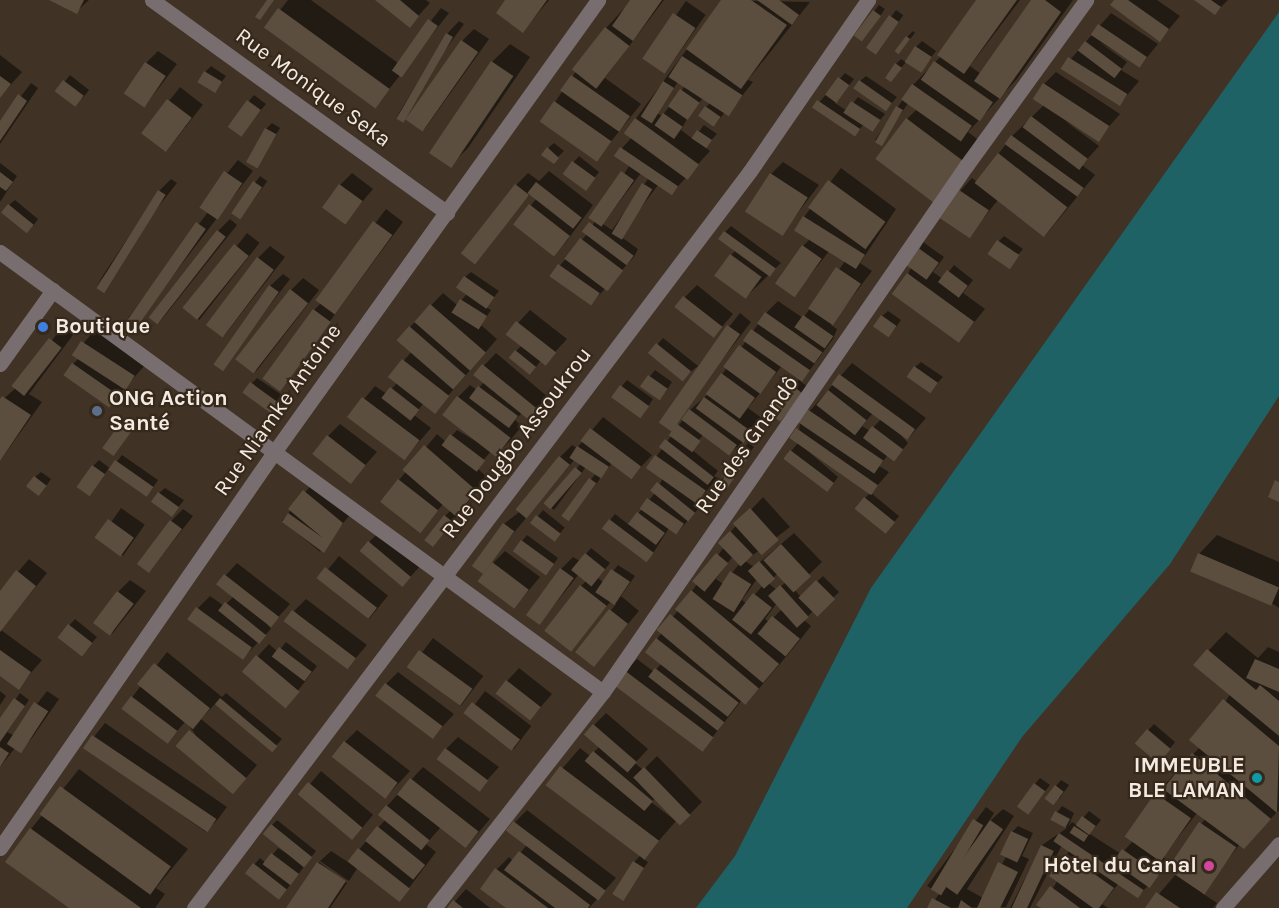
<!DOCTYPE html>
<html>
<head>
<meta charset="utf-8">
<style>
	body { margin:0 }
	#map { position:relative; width:1279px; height:908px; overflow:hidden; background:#403325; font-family:Karla,sans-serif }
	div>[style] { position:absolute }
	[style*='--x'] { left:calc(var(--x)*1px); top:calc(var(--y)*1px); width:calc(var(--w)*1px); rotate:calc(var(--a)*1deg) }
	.water>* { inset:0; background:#1f6266 }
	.shadow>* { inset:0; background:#0007; transform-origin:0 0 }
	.building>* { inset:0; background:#5c4e3f; transform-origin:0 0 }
	.street>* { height:15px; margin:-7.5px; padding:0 7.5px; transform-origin:7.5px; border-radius:7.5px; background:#796e6f }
	.dots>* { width:16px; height:16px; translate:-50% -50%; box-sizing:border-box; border:3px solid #36291b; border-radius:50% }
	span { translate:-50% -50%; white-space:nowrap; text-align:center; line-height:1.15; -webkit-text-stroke:4.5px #36291b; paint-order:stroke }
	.street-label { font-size:22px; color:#f3ebe2 }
	.poi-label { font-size:22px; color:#f3ebe2; font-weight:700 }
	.left { translate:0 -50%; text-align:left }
	.right { translate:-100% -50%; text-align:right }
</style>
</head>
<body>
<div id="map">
	<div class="water">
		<i style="clip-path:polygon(1279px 12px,1279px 396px,1170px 564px,1022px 737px,907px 908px,696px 908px,735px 856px,871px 588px)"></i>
	</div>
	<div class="shadow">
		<i style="clip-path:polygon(52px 0,89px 0,76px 12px)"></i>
		<i style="clip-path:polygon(288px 0,311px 0,398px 63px,441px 8px,449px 13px,375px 107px,266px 28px)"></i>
		<i style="clip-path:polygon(378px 0,426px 0,430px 3px,409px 26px)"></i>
		<i style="clip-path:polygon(507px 0,549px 0,523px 31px)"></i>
		<i style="clip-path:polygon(632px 0,664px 0,605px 78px,641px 104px,597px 159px,555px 102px,606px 28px)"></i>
		<i style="clip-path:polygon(evenodd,723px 0,810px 2px,748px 80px,753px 82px,728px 114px,725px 112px,714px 126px,706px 107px,710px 103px,703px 98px,687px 119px,681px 130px,693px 139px,704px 125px,717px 134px,705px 147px,710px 151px,671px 194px,658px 185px,620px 236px,638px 249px,634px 257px,591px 304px,551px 276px,587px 234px,629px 166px,615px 156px,632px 137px,626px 132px,723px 0,678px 82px,685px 86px,662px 116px,657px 113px,678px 82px,723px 0,641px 173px,648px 179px,612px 230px,603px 224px,641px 173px)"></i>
		<i style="clip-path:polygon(977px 0,1020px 0,970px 66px,981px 74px,1033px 0,1073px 0,1017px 79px,968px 132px,981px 142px,951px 183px,907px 119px,917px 109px,908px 103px,886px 137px,880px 143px,875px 140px,913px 85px,941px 56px)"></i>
		<i style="clip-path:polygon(1116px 0,1157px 0,1180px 16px,1160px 40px)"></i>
		<i style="clip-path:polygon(1196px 0,1228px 0,1215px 13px)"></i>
		<i style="left:686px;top:1px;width:24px;height:71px;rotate:35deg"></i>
		<i style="clip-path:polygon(879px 5px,885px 9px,867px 34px,855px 35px)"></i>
		<i style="left:896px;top:10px;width:9px;height:46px;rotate:36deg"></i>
		<i style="clip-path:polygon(1111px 13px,1158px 44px,1140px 66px,1099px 42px,1127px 62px,1121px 70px,1139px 81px,1119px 105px,1062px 69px)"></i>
		<i style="clip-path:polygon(459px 21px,464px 24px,396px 118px,447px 34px)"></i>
		<i style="clip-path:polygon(474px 29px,489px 39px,424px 130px,462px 41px)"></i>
		<i style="clip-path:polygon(913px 31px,915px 33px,899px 52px,907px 37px)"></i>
		<i style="clip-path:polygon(922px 41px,936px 51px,921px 71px,916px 47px)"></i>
		<i style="clip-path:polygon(510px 44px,530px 57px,468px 148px,450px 166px,430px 152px,492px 62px)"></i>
		<i style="clip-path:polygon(158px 51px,177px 64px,145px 106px,146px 63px)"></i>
		<i style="clip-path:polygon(0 55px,22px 72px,0 97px)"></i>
		<i style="clip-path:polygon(901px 59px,906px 62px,891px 80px,896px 64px)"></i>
		<i style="clip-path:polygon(211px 66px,226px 76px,215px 91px,205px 72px)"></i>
		<i style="clip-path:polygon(1056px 72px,1120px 114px,1098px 139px,1065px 121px,1099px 146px,1082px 165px,1095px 175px,1045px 236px,998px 200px,969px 236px,942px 217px,960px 191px,972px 178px,977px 182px,1012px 136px,1044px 105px,1044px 84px)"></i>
		<i style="clip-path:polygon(845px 73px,854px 79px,835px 103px,847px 111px,858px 97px,885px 114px,872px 130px,864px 124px,855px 135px,815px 107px)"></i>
		<i style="clip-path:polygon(70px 75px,89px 90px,82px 99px,57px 91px)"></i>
		<i style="clip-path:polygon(866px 76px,897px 97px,887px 109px,860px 81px)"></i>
		<i style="clip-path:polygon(31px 83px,38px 88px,0 144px,0 124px)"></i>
		<i style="left:180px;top:87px;width:29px;height:58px;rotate:38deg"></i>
		<i style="clip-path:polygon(254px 95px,266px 104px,245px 129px,228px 126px)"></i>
		<i style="clip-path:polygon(272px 123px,280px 128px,256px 167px,266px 129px)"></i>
		<i style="clip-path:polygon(554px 143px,564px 151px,553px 162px,548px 148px)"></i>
		<i style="clip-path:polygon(579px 156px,599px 172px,590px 183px,564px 173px)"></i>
		<i style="clip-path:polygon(238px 160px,253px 171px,136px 324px,128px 318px,208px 212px,200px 206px)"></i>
		<i style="clip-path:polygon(783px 162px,819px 185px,782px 234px,771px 174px)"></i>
		<i style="clip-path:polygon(0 163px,17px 176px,0 202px)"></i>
		<i style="clip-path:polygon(841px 168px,896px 209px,860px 263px,872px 271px,831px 325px,837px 329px,833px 339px,801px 382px,808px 387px,788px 415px,793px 386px,799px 380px,781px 367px,748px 408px,763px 419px,744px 441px,729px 454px,704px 434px,691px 449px,718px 471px,714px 476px,720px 479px,748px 443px,754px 447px,725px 485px,717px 479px,696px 503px,700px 507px,677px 533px,669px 528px,652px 555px,610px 520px,615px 514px,629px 525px,655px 493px,663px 478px,648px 468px,690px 410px,708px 394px,766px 313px,778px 301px,803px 318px,846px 260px,830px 250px,794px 296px,803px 246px,811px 238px,804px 217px)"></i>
		<i style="clip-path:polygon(549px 171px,593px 205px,566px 242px,554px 254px,515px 224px,537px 198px,531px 193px,475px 262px,516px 185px,528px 173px,539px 181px)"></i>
		<i style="clip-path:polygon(352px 173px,373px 189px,345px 222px,340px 185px)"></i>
		<i style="left:260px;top:176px;width:9px;height:46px;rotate:36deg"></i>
		<i style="clip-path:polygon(171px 179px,177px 183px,96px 286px,159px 191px)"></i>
		<i style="clip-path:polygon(15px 200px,38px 219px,33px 226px,9px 205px)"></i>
		<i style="clip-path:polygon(386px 209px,403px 222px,280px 389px,314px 310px,321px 303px,317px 300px)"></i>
		<i style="clip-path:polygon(230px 219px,237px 225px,159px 323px,218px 231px)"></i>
		<i style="clip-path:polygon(731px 226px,781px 263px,746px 297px,731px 255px,736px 250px,725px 232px)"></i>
		<i style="left:247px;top:233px;width:16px;height:98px;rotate:38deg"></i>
		<i style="clip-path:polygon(1004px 236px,1023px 249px,1009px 266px,999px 241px)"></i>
		<i style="clip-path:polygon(923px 242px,944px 257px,933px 272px,943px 279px,954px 265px,973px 280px,963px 293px,985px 309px,958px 342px,908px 274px)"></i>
		<i style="clip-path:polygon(270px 246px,285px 257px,224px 336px,258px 258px)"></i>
		<i style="clip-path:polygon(471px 272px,499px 291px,486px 307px,491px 310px,481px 325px,497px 339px,434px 412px,423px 404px,414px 415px,431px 428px,405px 458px,349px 417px,375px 386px,387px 394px,397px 383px,390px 377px,412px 351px,410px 327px,443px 293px,457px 305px,467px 294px,465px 277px)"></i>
		<i style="clip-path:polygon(283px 274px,290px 279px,221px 369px,270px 286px)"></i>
		<i style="clip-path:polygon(303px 278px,319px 290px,255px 373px,291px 290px)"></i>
		<i style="clip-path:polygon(697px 285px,733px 314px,713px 337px,685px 297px)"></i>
		<i style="clip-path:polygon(530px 310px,567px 339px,545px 363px,541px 360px,536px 367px,516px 351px,522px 345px,508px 334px)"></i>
		<i style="clip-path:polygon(888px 311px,901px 320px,894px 330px,882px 316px)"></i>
		<i style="clip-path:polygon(740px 313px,751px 322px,670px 428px,698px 366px,689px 373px,650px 353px,663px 338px,698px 366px)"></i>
		<i style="clip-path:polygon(62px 327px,73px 335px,29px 394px,42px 402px,0 461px,0 402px,18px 386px)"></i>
		<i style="clip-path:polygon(95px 330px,146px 364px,109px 406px,73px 364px,79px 358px,74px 354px)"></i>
		<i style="clip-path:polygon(496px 353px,548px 397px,528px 418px,522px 413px,515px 420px,522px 426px,508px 443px,496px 455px,491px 451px,477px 468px,488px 478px,438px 539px,445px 516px,452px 509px,444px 503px,420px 531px,399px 480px,437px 434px,446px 442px,457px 430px,484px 446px,458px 397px,470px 385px,477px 390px,484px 382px,475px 375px)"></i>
		<i style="clip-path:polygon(921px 362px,943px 377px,930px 391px,915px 367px)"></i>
		<i style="clip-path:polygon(evenodd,852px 363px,926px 418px,908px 439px,897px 431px,908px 443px,899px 454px,888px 455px,879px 466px,889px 472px,871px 493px,899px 516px,891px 526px,865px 498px,870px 493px,801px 445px,838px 477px,833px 484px,791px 451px,798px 443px,800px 422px,852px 363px,873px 413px,881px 419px,870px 431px,862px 426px,873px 413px)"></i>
		<i style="clip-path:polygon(655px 370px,672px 382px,665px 393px,642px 386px)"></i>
		<i style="clip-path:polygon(257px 378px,291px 401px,279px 416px,252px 383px)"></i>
		<i style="clip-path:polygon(627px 380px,653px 399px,645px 411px,613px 397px)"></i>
		<i style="clip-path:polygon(128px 417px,137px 423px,119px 448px,122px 423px)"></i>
		<i style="clip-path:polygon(603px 417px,652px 455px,631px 478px,612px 463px,574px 513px,563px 516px,596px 473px,586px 467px,554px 510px,549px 506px,581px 463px,575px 459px,482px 571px,504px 524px,518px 513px,560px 457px,572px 445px,577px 448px)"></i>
		<i style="clip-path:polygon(340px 424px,377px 452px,351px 481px,328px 436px)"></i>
		<i style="clip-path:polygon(122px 455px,158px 480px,152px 489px,146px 494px,109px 468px,90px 494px,93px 466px,99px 460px,111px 469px)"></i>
		<i style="clip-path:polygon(41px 472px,51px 479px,44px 489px,35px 477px)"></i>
		<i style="left:316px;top:479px;width:49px;height:54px;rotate:39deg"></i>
		<i style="clip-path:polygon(165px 488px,184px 500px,173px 514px,159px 493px)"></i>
		<i style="clip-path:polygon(evenodd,763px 497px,790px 527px,745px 561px,754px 567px,794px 533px,822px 562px,794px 589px,801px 597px,823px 576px,839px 592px,816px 615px,813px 611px,804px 620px,811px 626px,796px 645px,757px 691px,742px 700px,703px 749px,625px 671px,637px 659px,654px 672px,661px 664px,657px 639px,724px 547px,720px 543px,763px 497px,733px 556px,740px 563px,723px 584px,716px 579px,733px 556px,763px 497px,778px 573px,786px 582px,777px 590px,768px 583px,778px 573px,763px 497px,757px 579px,763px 585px,747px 604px,742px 600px,757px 579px,763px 497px,777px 603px,782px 609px,769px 622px,765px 619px,777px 603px)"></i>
		<i style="left:121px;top:508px;width:29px;height:38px;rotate:35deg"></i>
		<i style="clip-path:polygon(183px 509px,193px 516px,149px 572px,171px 521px)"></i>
		<i style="left:543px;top:510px;width:28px;height:8px;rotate:39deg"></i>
		<i style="clip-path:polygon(381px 530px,422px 564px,403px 585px,369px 542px)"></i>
		<i style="clip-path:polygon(527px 535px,558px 558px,551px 568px,522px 541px)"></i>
		<i style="clip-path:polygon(1217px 535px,1279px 562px,1279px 608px,1199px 554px)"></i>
		<i style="clip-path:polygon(591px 548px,610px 563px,598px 578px,604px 583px,618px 565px,635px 576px,621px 596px,639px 611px,593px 665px,577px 652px,616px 604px,611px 601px,571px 650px,581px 586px,587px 580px,579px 574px,540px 623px,528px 615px,561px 569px,573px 557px,580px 561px)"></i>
		<i style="clip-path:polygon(505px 551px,540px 577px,514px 608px,493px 563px)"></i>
		<i style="left:339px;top:556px;width:63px;height:30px;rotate:39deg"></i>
		<i style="clip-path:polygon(29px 559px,47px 573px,1px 630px,42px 660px,18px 688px,0 674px,0 593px)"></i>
		<i style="clip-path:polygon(237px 563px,290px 604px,271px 625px,262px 618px,271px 629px,243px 658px,198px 608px,210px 596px,224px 606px,234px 596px,218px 584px)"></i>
		<i style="clip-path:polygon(130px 580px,146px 591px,112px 634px,118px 592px)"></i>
		<i style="clip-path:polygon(306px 599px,367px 645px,348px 667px,294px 611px)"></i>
		<i style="clip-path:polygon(75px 619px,97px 637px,87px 649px,59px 637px)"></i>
		<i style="clip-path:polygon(evenodd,1226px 632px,1258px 658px,1268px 647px,1279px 652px,1279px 810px,1244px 847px,1240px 844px,1202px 893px,1217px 903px,1213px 908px,1147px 908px,1176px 874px,1166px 867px,1138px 896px,1119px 883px,1102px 904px,1108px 908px,1040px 908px,1058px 880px,1051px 875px,1070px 850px,1062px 845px,1030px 908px,1010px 908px,1042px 845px,1067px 828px,1052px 819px,1062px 806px,1074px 813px,1068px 827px,1072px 822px,1077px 825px,1089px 811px,1101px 820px,1090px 834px,1121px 854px,1133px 841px,1156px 794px,1200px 747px,1230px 694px,1196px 664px,1226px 632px,1197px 813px,1205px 819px,1172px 864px,1163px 857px,1197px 813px)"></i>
		<i style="left:433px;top:638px;width:63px;height:38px;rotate:37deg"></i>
		<i style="clip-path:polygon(286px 642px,317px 666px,286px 706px,257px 657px,269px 644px,278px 652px)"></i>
		<i style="clip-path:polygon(167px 652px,222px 697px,226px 693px,282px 739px,272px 750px,216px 703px,201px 719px,257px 765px,234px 792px,186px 721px,167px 742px,123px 709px)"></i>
		<i style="clip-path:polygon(519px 668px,552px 694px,531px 718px,507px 681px)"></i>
		<i style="clip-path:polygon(398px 672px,454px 714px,433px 737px,386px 684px)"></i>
		<i style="clip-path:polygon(0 691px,6px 696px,0 705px)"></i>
		<i style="clip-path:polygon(47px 691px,59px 699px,32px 738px,19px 751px,15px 748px,0 767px,0 721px,20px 693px,29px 700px,7px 732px,13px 735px)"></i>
		<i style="left:485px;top:691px;width:58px;height:29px;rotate:37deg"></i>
		<i style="clip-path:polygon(606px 713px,648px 749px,635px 763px,643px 770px,657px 756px,702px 802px,681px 823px,656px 798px,651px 802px,676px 821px,643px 859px,648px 862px,627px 893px,634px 862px,641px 855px,548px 785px,580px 748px,590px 756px,600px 746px,594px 725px)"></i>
		<i style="clip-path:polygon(105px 723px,227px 807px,218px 819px,206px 832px,85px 748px)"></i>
		<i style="clip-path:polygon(1154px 724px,1175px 742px,1164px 756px,1136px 743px)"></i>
		<i style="clip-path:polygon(357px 730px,410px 771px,386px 797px,345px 742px)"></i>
		<i style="clip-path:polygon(458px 737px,499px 767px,479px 789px,446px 749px)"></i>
		<i style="clip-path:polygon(423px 767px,490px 819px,467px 846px,441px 827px,426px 844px,436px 852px,400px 900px,358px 867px,349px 881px,320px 861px,331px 851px,348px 862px,385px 820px,387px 806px)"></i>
		<i style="clip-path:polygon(79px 769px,188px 849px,156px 888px,165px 894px,155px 908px,72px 908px,31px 829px)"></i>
		<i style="left:321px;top:771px;width:68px;height:30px;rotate:40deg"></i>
		<i style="clip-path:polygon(1040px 778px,1050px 785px,1029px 812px,1035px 784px)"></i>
		<i style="clip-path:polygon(1061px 780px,1069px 785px,1059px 799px,1056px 786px)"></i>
		<i style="clip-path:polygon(986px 807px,994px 813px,988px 823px,1003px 809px,1014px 816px,967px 889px,983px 898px,1006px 857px,1012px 832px,1018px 826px,1033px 833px,1022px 856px,1029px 859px,1006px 907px,929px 908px,987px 827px,935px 891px,927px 886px)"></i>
		<i style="clip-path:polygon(527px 810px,616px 878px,589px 908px,508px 908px,497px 869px,509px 857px,513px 861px,527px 845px,515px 822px)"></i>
		<i style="clip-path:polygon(277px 820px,316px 851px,284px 893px,247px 873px,260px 858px,266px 863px,278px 848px,299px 861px,272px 825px)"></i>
		<i style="clip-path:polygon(319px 862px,347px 883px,330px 908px,288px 908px)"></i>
		<i style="clip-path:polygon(466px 889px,490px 908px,449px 908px)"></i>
	</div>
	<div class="building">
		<i style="clip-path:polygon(49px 0,84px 0,77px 14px)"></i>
		<i style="clip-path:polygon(267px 0,274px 0,260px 20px,255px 17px)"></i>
		<i style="clip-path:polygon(375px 0,400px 0,419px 16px,410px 28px)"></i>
		<i style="clip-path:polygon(505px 0,547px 0,523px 33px,496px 13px)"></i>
		<i style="clip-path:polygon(630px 0,662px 0,633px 41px,612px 26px)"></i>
		<i style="clip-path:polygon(721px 0,751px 0,787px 25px,741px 89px,686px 49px)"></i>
		<i style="clip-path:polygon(757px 0,779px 0,799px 15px,792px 25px)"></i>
		<i style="clip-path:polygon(976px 0,1017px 0,964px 74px,937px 55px)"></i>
		<i style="clip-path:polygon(1031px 0,1045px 0,1061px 12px,1000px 99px,974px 81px)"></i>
		<i style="clip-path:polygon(1114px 0,1128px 0,1169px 29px,1160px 42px,1110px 5px)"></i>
		<i style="clip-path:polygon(1194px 0,1211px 0,1221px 7px,1215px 15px)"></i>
		<i style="left:278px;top:8px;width:138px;height:24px;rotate:36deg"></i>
		<i style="left:873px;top:10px;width:10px;height:32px;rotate:37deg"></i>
		<i style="left:673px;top:13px;width:27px;height:55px;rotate:34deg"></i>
		<i style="left:889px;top:15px;width:12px;height:40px;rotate:35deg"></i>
		<i style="left:428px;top:19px;width:12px;height:63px;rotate:35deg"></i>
		<i style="left:1098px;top:24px;width:59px;height:13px;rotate:34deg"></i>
		<i style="left:605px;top:27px;width:31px;height:54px;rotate:38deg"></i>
		<i style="left:446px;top:33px;width:8px;height:99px;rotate:30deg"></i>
		<i style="left:906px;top:36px;width:5px;height:19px;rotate:37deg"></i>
		<i style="left:461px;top:40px;width:21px;height:97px;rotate:35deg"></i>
		<i style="left:1085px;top:41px;width:46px;height:12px;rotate:37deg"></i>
		<i style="left:915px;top:46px;width:20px;height:19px;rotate:33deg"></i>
		<i style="left:682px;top:56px;width:72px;height:25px;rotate:33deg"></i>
		<i style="left:1068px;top:57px;width:70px;height:14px;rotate:32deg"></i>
		<i style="left:491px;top:61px;width:27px;height:111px;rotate:34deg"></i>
		<i style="left:934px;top:61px;width:72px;height:23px;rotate:35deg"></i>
		<i style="left:145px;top:62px;width:25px;height:38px;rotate:34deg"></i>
		<i style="clip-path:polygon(895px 63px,902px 68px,891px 82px,885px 78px)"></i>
		<i style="left:204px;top:71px;width:21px;height:13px;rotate:31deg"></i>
		<i style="left:571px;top:75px;width:72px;height:19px;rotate:35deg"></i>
		<i style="clip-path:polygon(0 76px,11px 84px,0 98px)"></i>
		<i style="left:838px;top:77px;width:14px;height:22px;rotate:36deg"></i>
		<i style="left:63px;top:80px;width:26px;height:14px;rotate:37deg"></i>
		<i style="left:859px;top:80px;width:40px;height:10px;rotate:35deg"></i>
		<i style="left:663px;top:81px;width:13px;height:42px;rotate:32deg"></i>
		<i style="left:1043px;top:83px;width:79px;height:19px;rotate:33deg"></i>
		<i style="left:912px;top:84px;width:73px;height:19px;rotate:35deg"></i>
		<i style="left:680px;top:89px;width:24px;height:21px;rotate:35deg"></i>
		<i style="clip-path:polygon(18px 94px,27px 101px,0 141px,0 121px)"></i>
		<i style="left:167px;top:99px;width:31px;height:43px;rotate:37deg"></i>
		<i style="left:247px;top:100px;width:17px;height:33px;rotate:36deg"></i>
		<i style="left:817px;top:100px;width:52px;height:9px;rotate:34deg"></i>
		<i style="left:554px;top:101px;width:70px;height:25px;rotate:35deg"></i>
		<i style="left:851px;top:101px;width:35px;height:14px;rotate:33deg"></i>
		<i style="left:705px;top:106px;width:19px;height:12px;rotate:35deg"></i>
		<i style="left:896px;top:106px;width:8px;height:42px;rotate:30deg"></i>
		<i style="left:663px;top:113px;width:24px;height:15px;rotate:35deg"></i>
		<i style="left:1031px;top:116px;width:71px;height:14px;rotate:37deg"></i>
		<i style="left:635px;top:118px;width:79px;height:19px;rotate:36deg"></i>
		<i style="left:906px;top:118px;width:72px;height:51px;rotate:37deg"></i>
		<i style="left:265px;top:128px;width:13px;height:39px;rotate:29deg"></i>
		<i style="left:697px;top:130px;width:18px;height:10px;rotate:34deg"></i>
		<i style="left:1011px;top:135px;width:90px;height:11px;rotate:36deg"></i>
		<i style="clip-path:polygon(547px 147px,559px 158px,554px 164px,541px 155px)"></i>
		<i style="left:620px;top:147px;width:70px;height:11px;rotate:34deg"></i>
		<i style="left:998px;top:153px;width:88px;height:38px;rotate:38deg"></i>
		<i style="left:572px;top:161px;width:29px;height:16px;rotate:36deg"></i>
		<i style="left:224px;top:171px;width:22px;height:44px;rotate:34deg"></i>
		<i style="left:621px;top:171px;width:16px;height:57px;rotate:35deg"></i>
		<i style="clip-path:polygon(0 172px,13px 182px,6px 191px,0 187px)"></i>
		<i style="left:770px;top:173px;width:45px;height:46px;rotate:33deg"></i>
		<i style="left:828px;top:180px;width:71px;height:34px;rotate:36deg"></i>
		<i style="left:253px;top:181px;width:11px;height:39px;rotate:34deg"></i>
		<i style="left:536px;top:182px;width:58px;height:14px;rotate:38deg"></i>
		<i style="left:642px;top:183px;width:12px;height:59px;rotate:31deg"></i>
		<i style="left:339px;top:184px;width:29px;height:29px;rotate:36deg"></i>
		<i style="left:515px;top:184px;width:18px;height:88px;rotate:38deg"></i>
		<i style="left:158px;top:190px;width:9px;height:116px;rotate:32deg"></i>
		<i style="left:959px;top:190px;width:36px;height:34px;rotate:34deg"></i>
		<i style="left:8px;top:204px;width:33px;height:11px;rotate:39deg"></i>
		<i style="left:529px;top:204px;width:52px;height:26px;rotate:38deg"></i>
		<i style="left:803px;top:216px;width:73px;height:17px;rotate:32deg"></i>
		<i style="left:373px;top:221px;width:24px;height:98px;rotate:36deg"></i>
		<i style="left:196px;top:222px;width:12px;height:119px;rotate:35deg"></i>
		<i style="left:589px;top:222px;width:56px;height:12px;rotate:37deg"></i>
		<i style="left:217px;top:230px;width:11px;height:111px;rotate:38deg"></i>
		<i style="left:724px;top:231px;width:64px;height:10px;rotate:36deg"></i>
		<i style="left:580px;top:238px;width:54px;height:26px;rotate:37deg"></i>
		<i style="left:997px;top:240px;width:27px;height:17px;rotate:34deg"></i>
		<i style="left:234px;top:244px;width:19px;height:82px;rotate:39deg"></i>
		<i style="left:802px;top:245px;width:24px;height:47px;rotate:35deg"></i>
		<i style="left:917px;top:247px;width:27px;height:21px;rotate:36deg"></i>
		<i style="left:730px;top:254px;width:39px;height:27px;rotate:36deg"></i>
		<i style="left:257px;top:257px;width:21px;height:85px;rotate:37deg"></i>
		<i style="left:558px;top:264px;width:51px;height:15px;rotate:35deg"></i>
		<i style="left:836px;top:267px;width:30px;height:50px;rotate:34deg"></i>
		<i style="left:947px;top:270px;width:26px;height:15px;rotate:37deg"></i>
		<i style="left:907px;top:273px;width:83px;height:26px;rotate:36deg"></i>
		<i style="left:464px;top:276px;width:37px;height:14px;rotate:35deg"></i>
		<i style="left:269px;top:285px;width:12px;height:97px;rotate:35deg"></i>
		<i style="left:290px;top:289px;width:23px;height:89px;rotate:38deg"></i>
		<i style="left:683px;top:296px;width:50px;height:14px;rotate:38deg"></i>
		<i style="left:460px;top:299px;width:32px;height:16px;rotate:32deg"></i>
		<i style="left:430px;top:304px;width:74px;height:24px;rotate:41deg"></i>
		<i style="left:313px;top:309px;width:22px;height:86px;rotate:36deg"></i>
		<i style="left:765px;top:312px;width:70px;height:14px;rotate:35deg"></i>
		<i style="left:803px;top:315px;width:37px;height:15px;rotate:35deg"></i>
		<i style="left:881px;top:315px;width:19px;height:14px;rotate:35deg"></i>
		<i style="left:516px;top:321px;width:51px;height:17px;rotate:38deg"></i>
		<i style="left:727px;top:325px;width:16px;height:119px;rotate:35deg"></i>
		<i style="left:409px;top:326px;width:75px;height:19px;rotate:41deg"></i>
		<i style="left:751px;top:329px;width:72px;height:14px;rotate:35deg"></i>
		<i style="left:49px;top:338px;width:16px;height:61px;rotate:38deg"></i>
		<i style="left:81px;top:341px;width:64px;height:17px;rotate:33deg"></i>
		<i style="left:656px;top:343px;width:45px;height:13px;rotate:39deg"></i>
		<i style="left:739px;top:345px;width:46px;height:27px;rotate:36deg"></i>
		<i style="left:515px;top:350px;width:27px;height:10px;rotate:39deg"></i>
		<i style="left:402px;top:359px;width:60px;height:23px;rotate:38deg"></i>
		<i style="left:72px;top:363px;width:56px;height:15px;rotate:35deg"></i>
		<i style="left:482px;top:364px;width:71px;height:14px;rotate:39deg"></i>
		<i style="left:914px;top:366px;width:29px;height:13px;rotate:35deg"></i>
		<i style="left:721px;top:373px;width:42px;height:26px;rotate:36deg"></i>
		<i style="left:839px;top:374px;width:94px;height:13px;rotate:36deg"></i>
		<i style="left:648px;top:375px;width:24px;height:14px;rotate:35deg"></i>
		<i style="left:250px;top:382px;width:44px;height:13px;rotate:36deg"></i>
		<i style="left:620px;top:385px;width:36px;height:15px;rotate:36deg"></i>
		<i style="left:792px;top:385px;width:14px;height:36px;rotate:39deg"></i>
		<i style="left:478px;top:386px;width:50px;height:15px;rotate:37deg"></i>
		<i style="left:390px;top:387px;width:37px;height:14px;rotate:38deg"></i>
		<i style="left:828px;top:390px;width:49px;height:19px;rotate:38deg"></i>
		<i style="clip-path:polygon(2px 396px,31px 415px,0 461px,0 399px)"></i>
		<i style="left:457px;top:396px;width:68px;height:24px;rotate:38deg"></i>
		<i style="left:362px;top:397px;width:72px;height:25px;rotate:37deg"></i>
		<i style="left:704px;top:397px;width:59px;height:14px;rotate:36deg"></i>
		<i style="left:689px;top:409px;width:60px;height:13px;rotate:37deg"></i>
		<i style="left:807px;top:409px;width:92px;height:16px;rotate:34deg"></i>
		<i style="left:121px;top:422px;width:14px;height:32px;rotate:36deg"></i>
		<i style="left:677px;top:424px;width:29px;height:14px;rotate:36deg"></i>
		<i style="left:872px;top:426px;width:39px;height:15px;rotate:37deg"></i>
		<i style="left:590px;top:428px;width:64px;height:16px;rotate:37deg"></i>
		<i style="left:796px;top:428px;width:100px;height:12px;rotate:35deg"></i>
		<i style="left:450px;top:434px;width:44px;height:14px;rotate:37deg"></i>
		<i style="left:327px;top:435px;width:49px;height:24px;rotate:38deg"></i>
		<i style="left:665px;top:439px;width:62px;height:10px;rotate:38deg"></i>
		<i style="left:424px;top:445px;width:70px;height:33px;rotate:41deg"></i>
		<i style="left:577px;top:446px;width:38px;height:14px;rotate:33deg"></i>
		<i style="left:741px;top:448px;width:11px;height:41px;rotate:34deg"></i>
		<i style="left:790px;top:450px;width:55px;height:11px;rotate:37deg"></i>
		<i style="left:655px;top:455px;width:62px;height:16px;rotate:35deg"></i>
		<i style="left:559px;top:456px;width:14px;height:69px;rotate:39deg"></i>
		<i style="left:115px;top:460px;width:47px;height:12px;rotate:35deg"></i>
		<i style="left:92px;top:465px;width:16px;height:27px;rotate:35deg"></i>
		<i style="left:575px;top:467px;width:9px;height:48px;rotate:41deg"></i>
		<i style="left:34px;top:476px;width:16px;height:13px;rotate:38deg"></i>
		<i style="left:589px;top:478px;width:9px;height:47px;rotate:36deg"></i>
		<i style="left:398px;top:479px;width:51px;height:29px;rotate:38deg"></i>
		<i style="clip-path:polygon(1275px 480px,1279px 482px,1279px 502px,1268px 497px)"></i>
		<i style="left:657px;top:482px;width:49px;height:11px;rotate:39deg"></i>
		<i style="clip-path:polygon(303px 490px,343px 523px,324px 553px,282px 522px,288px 513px,323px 538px,288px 509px)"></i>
		<i style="left:158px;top:492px;width:26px;height:12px;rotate:36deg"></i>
		<i style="left:864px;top:497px;width:40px;height:15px;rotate:39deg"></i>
		<i style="left:647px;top:498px;width:45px;height:13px;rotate:35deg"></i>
		<i style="left:750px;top:508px;width:43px;height:23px;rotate:48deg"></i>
		<i style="left:637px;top:512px;width:35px;height:15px;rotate:37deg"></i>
		<i style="left:444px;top:515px;width:11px;height:32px;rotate:38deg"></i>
		<i style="left:536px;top:515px;width:31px;height:10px;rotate:37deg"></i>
		<i style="left:108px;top:519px;width:32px;height:23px;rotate:36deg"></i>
		<i style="left:609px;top:519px;width:56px;height:12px;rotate:37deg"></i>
		<i style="left:170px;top:520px;width:15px;height:55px;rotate:37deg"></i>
		<i style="left:503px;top:523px;width:14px;height:53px;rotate:36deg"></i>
		<i style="left:730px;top:531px;width:33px;height:17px;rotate:46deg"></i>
		<i style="left:521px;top:540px;width:41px;height:14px;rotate:36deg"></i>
		<i style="left:368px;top:541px;width:56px;height:13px;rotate:40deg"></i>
		<i style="left:781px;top:544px;width:44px;height:24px;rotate:47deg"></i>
		<i style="left:585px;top:553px;width:26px;height:22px;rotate:39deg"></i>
		<i style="left:716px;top:553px;width:16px;height:37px;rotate:40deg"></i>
		<i style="left:1198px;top:553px;width:88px;height:20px;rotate:23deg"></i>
		<i style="left:759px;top:561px;width:24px;height:15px;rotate:48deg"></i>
		<i style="left:492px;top:562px;width:46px;height:24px;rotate:37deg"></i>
		<i style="left:325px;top:567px;width:66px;height:14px;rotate:38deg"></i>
		<i style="left:560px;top:568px;width:17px;height:58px;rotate:36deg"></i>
		<i style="left:611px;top:569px;width:23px;height:28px;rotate:34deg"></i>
		<i style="clip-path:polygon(16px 570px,36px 586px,0 632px,0 591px)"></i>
		<i style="left:730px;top:571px;width:25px;height:33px;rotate:32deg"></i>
		<i style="left:224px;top:574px;width:70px;height:13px;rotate:38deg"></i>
		<i style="left:816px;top:580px;width:27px;height:25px;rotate:45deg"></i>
		<i style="left:580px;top:585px;width:34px;height:58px;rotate:38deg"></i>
		<i style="left:780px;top:585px;width:43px;height:16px;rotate:48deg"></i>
		<i style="left:691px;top:590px;width:115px;height:25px;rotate:40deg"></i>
		<i style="left:117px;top:591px;width:21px;height:40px;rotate:37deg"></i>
		<i style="left:753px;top:593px;width:24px;height:34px;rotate:38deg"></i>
		<i style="left:225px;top:602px;width:53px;height:11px;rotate:39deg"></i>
		<i style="left:196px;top:607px;width:69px;height:15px;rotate:36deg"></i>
		<i style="left:609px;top:609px;width:24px;height:55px;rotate:38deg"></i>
		<i style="left:292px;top:610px;width:80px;height:14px;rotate:37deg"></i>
		<i style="left:670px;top:614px;width:116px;height:21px;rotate:40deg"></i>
		<i style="left:772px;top:616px;width:36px;height:23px;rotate:39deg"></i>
		<i style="left:68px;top:624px;width:31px;height:17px;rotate:38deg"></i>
		<i style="left:656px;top:638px;width:105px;height:18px;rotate:38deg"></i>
		<i style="left:279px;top:647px;width:41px;height:12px;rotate:37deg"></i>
		<i style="clip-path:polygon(1207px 649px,1256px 690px,1260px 685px,1279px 701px,1279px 736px,1193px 665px)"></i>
		<i style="clip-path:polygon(0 650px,31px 672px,19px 690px,0 676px)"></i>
		<i style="left:419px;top:650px;width:66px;height:21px;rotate:36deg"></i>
		<i style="left:256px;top:655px;width:57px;height:22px;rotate:40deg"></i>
		<i style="clip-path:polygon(1255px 659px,1279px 669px,1279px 692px,1246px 678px)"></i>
		<i style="left:154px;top:663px;width:72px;height:27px;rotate:39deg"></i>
		<i style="left:655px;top:668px;width:88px;height:11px;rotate:38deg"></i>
		<i style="left:624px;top:670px;width:112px;height:18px;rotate:37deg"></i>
		<i style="left:506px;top:680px;width:44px;height:17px;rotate:38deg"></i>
		<i style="left:385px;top:683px;width:72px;height:16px;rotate:37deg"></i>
		<i style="left:131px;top:696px;width:58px;height:16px;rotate:37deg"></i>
		<i style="clip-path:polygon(14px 698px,25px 706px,0 742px,0 718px)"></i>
		<i style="left:220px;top:698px;width:75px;height:8px;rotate:40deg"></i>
		<i style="clip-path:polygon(1223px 699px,1279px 746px,1277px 813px,1189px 740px)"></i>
		<i style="left:34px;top:702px;width:17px;height:50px;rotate:33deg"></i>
		<i style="left:472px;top:702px;width:61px;height:14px;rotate:38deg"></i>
		<i style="left:593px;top:724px;width:58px;height:14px;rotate:41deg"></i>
		<i style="left:1147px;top:729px;width:31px;height:19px;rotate:40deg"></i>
		<i style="left:189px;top:730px;width:75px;height:21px;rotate:40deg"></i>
		<i style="left:92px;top:735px;width:150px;height:16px;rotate:34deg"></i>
		<i style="left:344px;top:741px;width:68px;height:20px;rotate:38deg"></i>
		<i style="clip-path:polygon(0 747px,9px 753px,0 767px)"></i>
		<i style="left:445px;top:748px;width:54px;height:14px;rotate:37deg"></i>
		<i style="left:593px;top:751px;width:78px;height:13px;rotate:40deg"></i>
		<i style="clip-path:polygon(1192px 753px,1271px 819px,1244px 849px,1163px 789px)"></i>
		<i style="left:560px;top:766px;width:124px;height:24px;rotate:37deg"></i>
		<i style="left:644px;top:767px;width:67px;height:15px;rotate:46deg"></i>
		<i style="left:410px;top:778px;width:87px;height:21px;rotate:38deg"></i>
		<i style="left:308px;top:782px;width:71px;height:16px;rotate:40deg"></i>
		<i style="left:1034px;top:783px;width:14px;height:29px;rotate:36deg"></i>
		<i style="left:1055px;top:785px;width:11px;height:17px;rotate:38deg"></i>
		<i style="left:60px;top:786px;width:137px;height:35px;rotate:36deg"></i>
		<i style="left:1155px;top:793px;width:44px;height:53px;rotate:35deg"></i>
		<i style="left:386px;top:805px;width:56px;height:13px;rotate:39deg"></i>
		<i style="left:1055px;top:811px;width:17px;height:10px;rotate:28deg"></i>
		<i style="left:1082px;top:816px;width:17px;height:11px;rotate:36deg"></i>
		<i style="left:973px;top:819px;width:12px;height:82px;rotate:31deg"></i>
		<i style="left:990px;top:820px;width:16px;height:80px;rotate:35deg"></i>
		<i style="left:513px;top:821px;width:116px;height:12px;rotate:37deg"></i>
		<i style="left:1199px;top:822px;width:45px;height:57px;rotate:34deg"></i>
		<i style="left:271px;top:824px;width:53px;height:13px;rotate:39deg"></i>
		<i style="left:377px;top:826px;width:62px;height:19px;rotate:39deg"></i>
		<i style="left:1074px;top:826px;width:17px;height:8px;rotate:33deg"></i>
		<i style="clip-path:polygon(30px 828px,141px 908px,69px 908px,5px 862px)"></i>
		<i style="left:1011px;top:831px;width:19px;height:26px;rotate:25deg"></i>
		<i style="left:1059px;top:833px;width:102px;height:10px;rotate:34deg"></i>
		<i style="left:1041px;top:845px;width:14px;height:71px;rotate:25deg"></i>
		<i style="left:358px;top:848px;width:66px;height:17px;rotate:38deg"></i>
		<i style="left:1122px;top:849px;width:45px;height:16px;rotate:35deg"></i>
		<i style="clip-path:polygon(519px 851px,590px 905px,588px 908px,555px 908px,504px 870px)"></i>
		<i style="left:271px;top:853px;width:35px;height:14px;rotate:37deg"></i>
		<i style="clip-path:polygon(1065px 853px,1114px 888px,1099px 908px,1093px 908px,1049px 876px)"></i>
		<i style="left:633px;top:861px;width:13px;height:39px;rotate:32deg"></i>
		<i style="clip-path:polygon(317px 862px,346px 881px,328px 908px,286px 908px)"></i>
		<i style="clip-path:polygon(998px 862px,1018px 872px,1000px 908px,977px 908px)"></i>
		<i style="left:253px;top:863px;width:43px;height:13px;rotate:38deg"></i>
		<i style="clip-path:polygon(495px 868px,548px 908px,506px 908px,480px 889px)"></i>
		<i style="clip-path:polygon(1050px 886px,1080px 908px,1041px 908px,1036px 905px)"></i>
		<i style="clip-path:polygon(1156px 892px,1180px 908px,1145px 908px)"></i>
		<i style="clip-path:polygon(932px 898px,951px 908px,927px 908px)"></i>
		<i style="clip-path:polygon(453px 900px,463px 908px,447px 908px)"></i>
		<i style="clip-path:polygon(961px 900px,972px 908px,958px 908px)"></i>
	</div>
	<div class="street">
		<i style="--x:152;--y:0;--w:364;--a:35.8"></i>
		<i style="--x:0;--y:252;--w:746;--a:36.12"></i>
		<i style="--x:0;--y:364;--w:91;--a:-54.4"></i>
		<i style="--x:0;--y:848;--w:483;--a:-55.3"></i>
		<i style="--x:275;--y:451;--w:555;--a:-54.39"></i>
		<i style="--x:194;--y:908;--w:923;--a:-52.97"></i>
		<i style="--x:750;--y:171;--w:208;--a:-55.4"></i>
		<i style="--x:434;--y:908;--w:274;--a:-52"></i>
		<i style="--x:603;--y:692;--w:639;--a:-55.39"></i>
		<i style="--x:966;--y:166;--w:205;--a:-54.1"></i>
		<i style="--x:1223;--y:908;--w:85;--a:-48.8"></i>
	</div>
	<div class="dots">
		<i style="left:43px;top:327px;background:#3f7fe0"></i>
		<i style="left:97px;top:411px;background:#5c6f8a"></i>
		<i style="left:1257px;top:778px;background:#0f9aa8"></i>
		<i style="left:1209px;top:866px;background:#d1479c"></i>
	</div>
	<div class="street-label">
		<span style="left:313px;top:88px;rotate:36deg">Rue Monique Seka</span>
		<span style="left:278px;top:410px;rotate:-55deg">Rue Niamke Antoine</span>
		<span style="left:517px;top:443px;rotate:-53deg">Rue Dougbo Assoukrou</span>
		<span style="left:747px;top:445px;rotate:-55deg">Rue des Gnandô</span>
	</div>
	<div class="poi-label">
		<span class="left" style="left:55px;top:327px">Boutique</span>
		<span class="left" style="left:109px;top:411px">ONG Action<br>Santé</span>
		<span class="right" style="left:1245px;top:778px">IMMEUBLE<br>BLE LAMAN</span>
		<span class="right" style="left:1197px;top:866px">Hôtel du Canal</span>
	</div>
</div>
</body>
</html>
